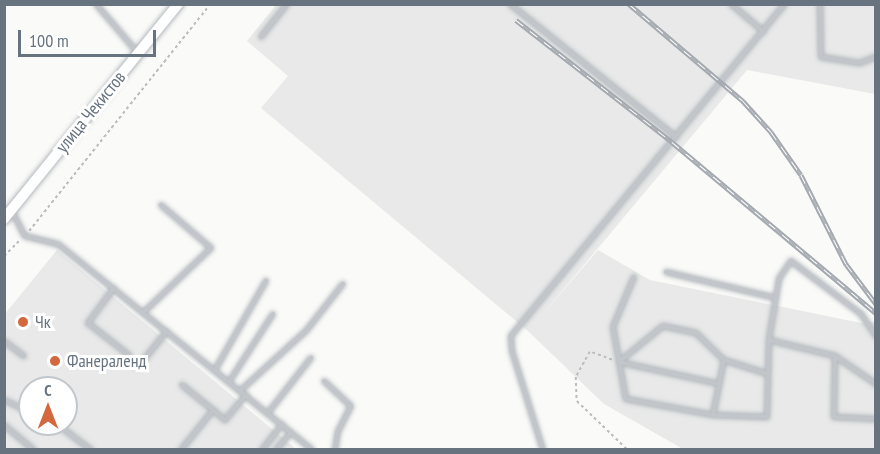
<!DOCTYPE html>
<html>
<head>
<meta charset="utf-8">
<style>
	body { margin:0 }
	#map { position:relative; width:880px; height:454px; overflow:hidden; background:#fafaf8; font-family:"PT Sans Narrow",sans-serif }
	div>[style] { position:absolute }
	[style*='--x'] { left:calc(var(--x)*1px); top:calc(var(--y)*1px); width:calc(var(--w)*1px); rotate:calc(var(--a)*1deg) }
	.built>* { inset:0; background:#e8e9e8 }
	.path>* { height:1.5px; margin-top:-0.75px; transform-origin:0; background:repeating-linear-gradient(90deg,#babdc0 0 3px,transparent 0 6px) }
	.roads { filter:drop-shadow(0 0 2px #b4b9be) drop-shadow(0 0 2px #b4b9be) }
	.lane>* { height:4px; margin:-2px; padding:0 2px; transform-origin:2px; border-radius:2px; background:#c2c5c9 }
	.secondary>* { height:10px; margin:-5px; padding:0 5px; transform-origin:5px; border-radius:5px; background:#fff }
	.rail>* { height:5px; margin-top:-2.5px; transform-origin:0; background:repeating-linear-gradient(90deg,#fff 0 9px,#a4a9af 0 18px); box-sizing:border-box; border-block:2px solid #a4a9af }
	.dots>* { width:16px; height:16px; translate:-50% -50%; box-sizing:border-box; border:3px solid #fff; border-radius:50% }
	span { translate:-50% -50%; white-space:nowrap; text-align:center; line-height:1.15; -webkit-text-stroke:6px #fff; paint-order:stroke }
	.street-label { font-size:18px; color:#677480 }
	.poi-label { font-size:18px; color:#677480 }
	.left { translate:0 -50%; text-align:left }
	.frame { position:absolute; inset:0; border:6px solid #677480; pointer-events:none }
	.north { position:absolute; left:18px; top:376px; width:60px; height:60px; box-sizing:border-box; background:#fff; border:2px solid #c2c7cc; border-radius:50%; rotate:0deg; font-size:16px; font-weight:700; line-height:24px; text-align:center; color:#677480 }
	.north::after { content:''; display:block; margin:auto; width:21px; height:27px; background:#d3673e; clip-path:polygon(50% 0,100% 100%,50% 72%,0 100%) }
	.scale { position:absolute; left:18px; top:30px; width:138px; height:27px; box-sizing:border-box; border:3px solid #677480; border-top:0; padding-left:8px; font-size:18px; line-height:21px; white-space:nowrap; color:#677480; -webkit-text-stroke:4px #fff; paint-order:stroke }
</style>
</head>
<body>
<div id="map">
	<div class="built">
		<i style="clip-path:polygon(276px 5px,875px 5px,875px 94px,747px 70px,538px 320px,598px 250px,650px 280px,861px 323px,875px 322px,875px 449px,683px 449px,604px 404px,528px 331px,261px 108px,288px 76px,247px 41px)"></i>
		<i style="clip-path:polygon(evenodd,57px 250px,296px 449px,5px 449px,4px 315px,57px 250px,30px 388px,66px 388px,66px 424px,30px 424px,30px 388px)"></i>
	</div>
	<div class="path">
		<i style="--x:29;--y:231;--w:290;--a:-51.4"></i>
		<i style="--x:4;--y:256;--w:21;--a:-45"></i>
		<i style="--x:612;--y:360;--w:23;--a:-160"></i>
		<i style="--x:590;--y:352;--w:29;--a:119"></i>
		<i style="--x:576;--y:377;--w:24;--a:88"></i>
		<i style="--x:577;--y:401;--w:71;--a:43.9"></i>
	</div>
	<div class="roads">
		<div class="lane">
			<i style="--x:96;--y:4;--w:65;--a:49.4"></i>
			<i style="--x:510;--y:4;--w:213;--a:38.7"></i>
			<i style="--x:731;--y:4;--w:43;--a:40.3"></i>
			<i style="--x:820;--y:4;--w:53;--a:88.9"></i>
			<i style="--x:821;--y:57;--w:39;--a:9"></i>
			<i style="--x:860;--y:63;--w:17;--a:-21"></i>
			<i style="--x:261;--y:37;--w:42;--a:-51.8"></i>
			<i style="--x:12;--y:211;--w:28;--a:63"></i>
			<i style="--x:25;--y:236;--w:34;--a:14"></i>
			<i style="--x:58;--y:244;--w:327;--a:39"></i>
			<i style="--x:666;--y:272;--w:113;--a:13.3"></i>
			<i style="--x:634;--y:277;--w:54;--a:112.8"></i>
			<i style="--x:613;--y:327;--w:73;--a:79.8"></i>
			<i style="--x:626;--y:399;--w:88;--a:10.4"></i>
			<i style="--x:713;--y:415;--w:54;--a:2.1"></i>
			<i style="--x:767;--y:417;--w:77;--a:-88.5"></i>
			<i style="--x:114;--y:288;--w:44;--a:126.6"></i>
			<i style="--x:88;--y:323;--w:53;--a:38.2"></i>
			<i style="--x:144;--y:312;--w:93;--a:-43.7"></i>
			<i style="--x:211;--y:248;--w:66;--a:-139.3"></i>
			<i style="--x:876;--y:336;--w:27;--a:-124"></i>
			<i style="--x:861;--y:314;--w:88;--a:-142.9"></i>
			<i style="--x:791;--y:261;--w:22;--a:124"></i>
			<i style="--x:779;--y:279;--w:62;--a:99.3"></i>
			<i style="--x:769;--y:340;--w:68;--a:13.6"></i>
			<i style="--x:835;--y:356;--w:50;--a:34.3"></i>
			<i style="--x:4;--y:341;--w:25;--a:37"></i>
			<i style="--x:835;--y:357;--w:60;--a:91"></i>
			<i style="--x:834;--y:417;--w:42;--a:2.7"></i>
			<i style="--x:619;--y:362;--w:57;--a:-39.3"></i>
			<i style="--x:663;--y:326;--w:34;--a:12"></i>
			<i style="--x:696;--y:333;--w:39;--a:44"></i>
			<i style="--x:724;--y:360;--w:46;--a:17.7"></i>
			<i style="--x:619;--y:362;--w:102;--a:12.4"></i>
			<i style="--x:138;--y:367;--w:46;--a:-51.1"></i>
			<i style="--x:215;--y:370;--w:103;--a:-60.2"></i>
			<i style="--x:324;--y:381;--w:37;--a:43"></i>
			<i style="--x:351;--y:406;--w:28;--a:117"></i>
			<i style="--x:338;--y:431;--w:19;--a:99"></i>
			<i style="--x:229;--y:382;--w:81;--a:-57.1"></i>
			<i style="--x:240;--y:391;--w:89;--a:-42.3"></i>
			<i style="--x:306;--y:331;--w:60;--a:-51.8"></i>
			<i style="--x:4;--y:400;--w:29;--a:25"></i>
			<i style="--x:213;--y:410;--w:16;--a:40"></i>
			<i style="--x:225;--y:420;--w:33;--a:-50"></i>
			<i style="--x:268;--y:413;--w:70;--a:-52"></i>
			<i style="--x:713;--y:415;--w:56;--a:-78.7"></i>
			<i style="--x:57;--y:424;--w:43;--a:37.4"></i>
			<i style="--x:4;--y:425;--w:39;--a:40"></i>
			<i style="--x:181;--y:450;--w:51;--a:-51.3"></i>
			<i style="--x:213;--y:410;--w:40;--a:-141"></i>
			<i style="--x:262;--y:450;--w:33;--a:-52"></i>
			<i style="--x:276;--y:450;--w:23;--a:-50"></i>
			<i style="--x:543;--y:450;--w:104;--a:-107.4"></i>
			<i style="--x:512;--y:351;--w:15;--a:-94"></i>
			<i style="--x:511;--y:336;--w:430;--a:-50.5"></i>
		</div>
		<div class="secondary">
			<i style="--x:4;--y:219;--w:277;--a:-51"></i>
		</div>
	</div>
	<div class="rail">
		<i style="--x:629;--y:4;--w:150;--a:40.4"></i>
		<i style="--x:743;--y:101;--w:42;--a:47.9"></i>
		<i style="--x:771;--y:132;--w:52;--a:55.1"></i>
		<i style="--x:801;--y:175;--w:100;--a:63.2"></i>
		<i style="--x:846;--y:264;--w:50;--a:53.1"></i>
		<i style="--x:516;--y:20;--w:198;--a:38"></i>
		<i style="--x:672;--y:142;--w:266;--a:40"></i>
	</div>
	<div class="dots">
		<i style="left:23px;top:322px;background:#d3673e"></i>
		<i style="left:55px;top:361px;background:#d3673e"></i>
	</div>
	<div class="street-label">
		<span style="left:91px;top:112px;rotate:-51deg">улица Чекистов</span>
	</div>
	<div class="poi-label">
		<span class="left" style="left:35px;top:322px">Чк</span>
		<span class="left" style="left:67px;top:361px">Фанераленд</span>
	</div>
	<div class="frame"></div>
	<div class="north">С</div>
	<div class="scale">100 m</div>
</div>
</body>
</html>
